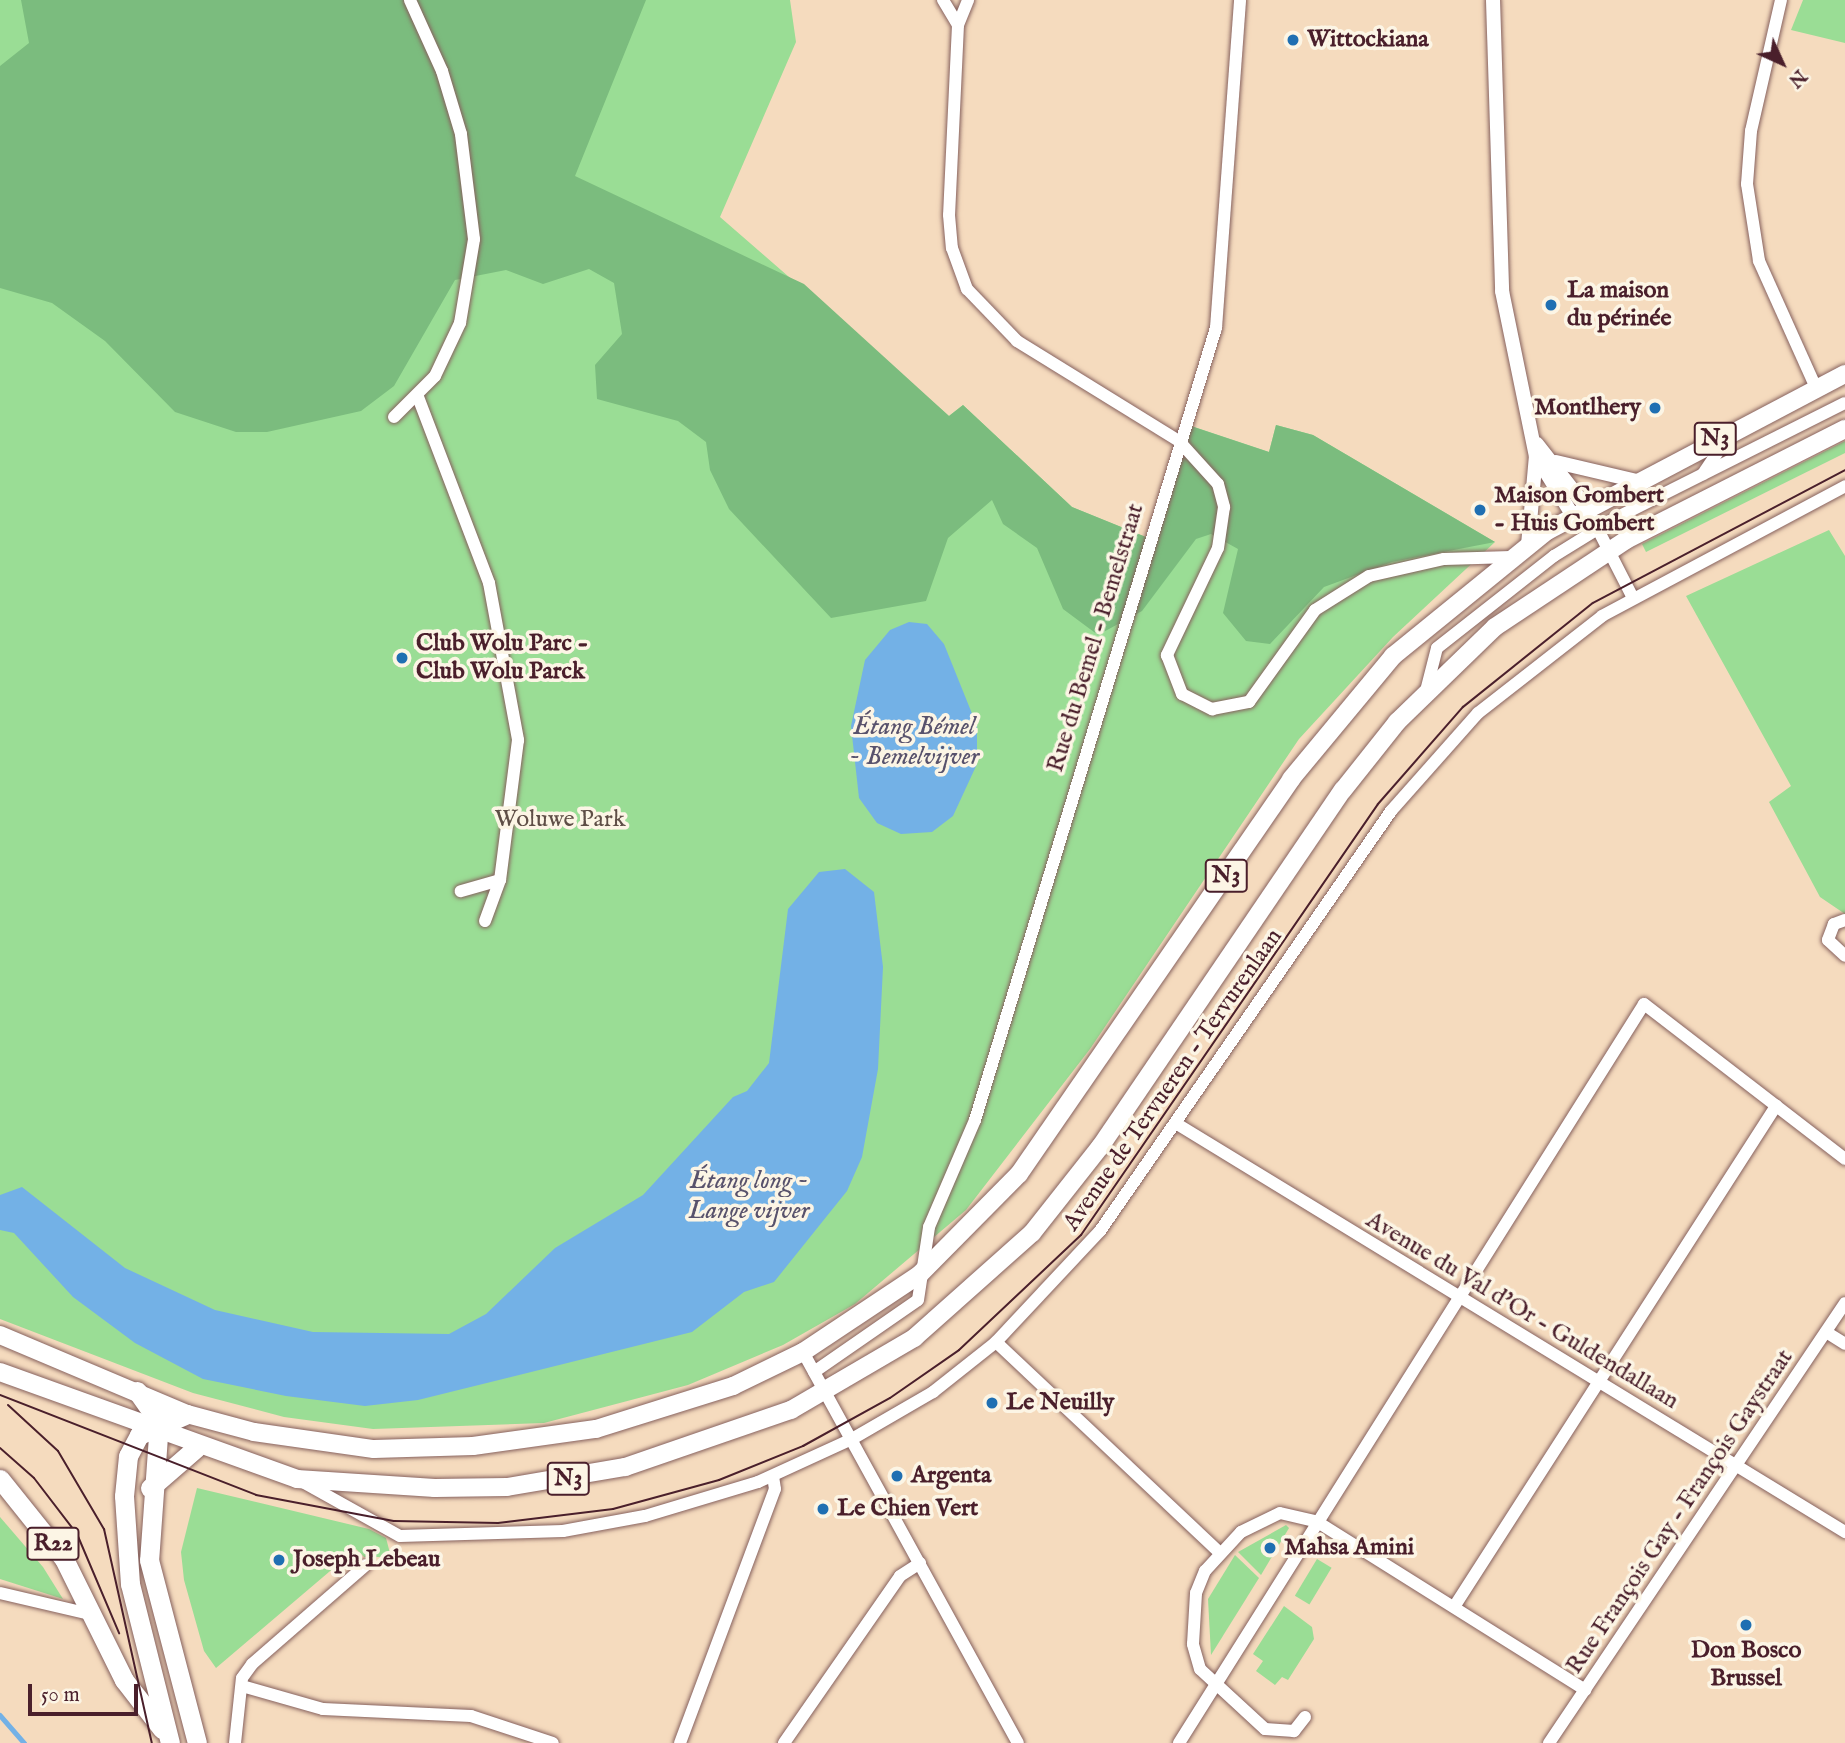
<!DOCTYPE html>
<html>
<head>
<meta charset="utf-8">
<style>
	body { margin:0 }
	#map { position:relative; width:1845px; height:1743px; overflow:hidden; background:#f5dbbe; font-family:"IM FELL English",serif }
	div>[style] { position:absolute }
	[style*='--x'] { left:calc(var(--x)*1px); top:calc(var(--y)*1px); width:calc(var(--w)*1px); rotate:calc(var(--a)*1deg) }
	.green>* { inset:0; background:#9add95; transform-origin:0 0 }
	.forest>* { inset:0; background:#7bbc7e }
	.water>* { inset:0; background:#73b1e6 }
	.stream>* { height:4.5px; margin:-2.25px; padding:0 2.25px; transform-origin:2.25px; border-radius:2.25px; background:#73b1e6 }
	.roads { filter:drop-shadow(0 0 2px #86615e) drop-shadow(0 0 2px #86615e) }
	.minor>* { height:12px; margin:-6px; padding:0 6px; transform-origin:6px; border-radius:6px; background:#fff }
	.tertiary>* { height:14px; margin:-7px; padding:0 7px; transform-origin:7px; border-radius:7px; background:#fff }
	.primary>* { height:18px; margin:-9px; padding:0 9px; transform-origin:9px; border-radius:9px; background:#fff }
	.trunk>* { height:19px; margin:-9.5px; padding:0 9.5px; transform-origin:9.5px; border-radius:9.5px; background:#fff }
	.tram>* { height:2px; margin:-1px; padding:0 1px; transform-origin:1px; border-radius:1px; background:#4a1f2b }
	.dots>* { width:19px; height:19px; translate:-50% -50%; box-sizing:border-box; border:4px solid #fcf5e5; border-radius:50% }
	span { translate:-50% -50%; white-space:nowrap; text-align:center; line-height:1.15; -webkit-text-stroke:7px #fcf5e5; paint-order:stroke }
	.shield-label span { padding:2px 5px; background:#fcf5e5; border:2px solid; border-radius:5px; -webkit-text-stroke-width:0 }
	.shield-label { font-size:23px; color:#4a1f2b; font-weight:700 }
	.poi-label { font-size:24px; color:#4a1f2b; font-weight:700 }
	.left { translate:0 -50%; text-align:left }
	.right { translate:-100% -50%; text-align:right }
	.street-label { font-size:24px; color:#4a1f2b }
	.park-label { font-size:24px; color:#5e4e46 }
	.water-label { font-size:26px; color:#58526c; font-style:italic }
	.north { position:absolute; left:1747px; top:28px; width:70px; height:70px; -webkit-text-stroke:5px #fcf5e5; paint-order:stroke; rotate:135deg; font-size:19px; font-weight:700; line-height:28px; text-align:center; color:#4a1f2b }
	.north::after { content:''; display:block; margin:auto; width:24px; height:32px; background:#4a1f2b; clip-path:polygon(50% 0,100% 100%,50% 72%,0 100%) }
	.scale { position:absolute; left:28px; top:1684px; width:110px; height:32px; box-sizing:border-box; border:4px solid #4a1f2b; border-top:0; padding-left:9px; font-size:21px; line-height:24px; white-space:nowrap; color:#4a1f2b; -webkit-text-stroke:5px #fcf5e5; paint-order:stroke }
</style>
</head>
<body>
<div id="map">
	<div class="green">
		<i style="clip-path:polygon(0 0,790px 0,796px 42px,720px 217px,949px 416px,963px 405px,1072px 507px,1155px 541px,1191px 426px,1269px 452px,1276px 425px,1313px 435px,1495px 542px,1393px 637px,1299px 739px,1090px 1049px,966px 1210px,855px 1304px,783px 1345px,688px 1385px,544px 1423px,373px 1429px,284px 1417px,193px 1393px,0 1319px)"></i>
		<i style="clip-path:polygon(1803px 0,1845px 0,1845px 43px,1791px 30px)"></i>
		<i style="clip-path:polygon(1845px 441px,1845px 453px,1646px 552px,1642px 544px)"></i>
		<i style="clip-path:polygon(1829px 530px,1845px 556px,1845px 914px,1820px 897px,1769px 802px,1791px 786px,1686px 596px)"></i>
		<i style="clip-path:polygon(197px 1488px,369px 1529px,386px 1538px,391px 1557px,364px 1557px,356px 1549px,216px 1668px,204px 1651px,184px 1580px,181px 1552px)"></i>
		<i style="clip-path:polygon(0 1517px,43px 1567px,63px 1599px,0 1579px)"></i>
		<i style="clip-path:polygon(1286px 1525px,1289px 1528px,1261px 1575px,1238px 1552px)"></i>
		<i style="clip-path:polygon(1235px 1555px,1259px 1578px,1211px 1655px,1208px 1599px)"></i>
		<i style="left:1317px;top:1559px;width:17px;height:43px;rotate:31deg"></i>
		<i style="clip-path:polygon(1284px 1606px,1312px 1627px,1314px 1639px,1288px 1680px,1282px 1677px,1275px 1685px,1256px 1671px,1263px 1661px,1253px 1654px)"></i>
	</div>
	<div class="forest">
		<i style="clip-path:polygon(21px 0,646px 0,575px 176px,804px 284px,949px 416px,963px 405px,1072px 507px,1156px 541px,1191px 426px,1269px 452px,1276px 425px,1313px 435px,1495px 542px,1392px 562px,1324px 587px,1270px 644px,1246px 641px,1223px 613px,1238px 549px,1211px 534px,1196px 539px,1142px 611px,1098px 635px,1063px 609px,1037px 548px,1003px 524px,992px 500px,948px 538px,926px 601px,831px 618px,729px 509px,710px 470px,706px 442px,678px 421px,597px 399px,595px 365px,622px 334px,614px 283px,589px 269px,543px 284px,506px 270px,455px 280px,394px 386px,361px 411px,267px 432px,236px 432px,175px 412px,105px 341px,52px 303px,0 288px,0 66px,29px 43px)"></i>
	</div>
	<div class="water">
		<i style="clip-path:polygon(909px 622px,927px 624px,944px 644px,977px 726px,977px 764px,953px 816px,932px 832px,901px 834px,877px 823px,859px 798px,851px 726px,865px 660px,890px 630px)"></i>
		<i style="clip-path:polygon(845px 869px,874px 892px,883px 967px,878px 1069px,862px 1157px,847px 1191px,774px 1282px,744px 1292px,692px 1332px,418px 1400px,365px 1406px,286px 1396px,203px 1379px,135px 1343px,73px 1297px,14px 1233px,0 1230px,0 1195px,22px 1187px,125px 1268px,215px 1310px,313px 1332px,449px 1334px,486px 1314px,555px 1248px,643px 1195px,733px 1097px,747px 1091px,769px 1063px,788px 909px,819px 872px)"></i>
	</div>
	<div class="stream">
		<i style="--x:0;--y:1715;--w:37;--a:49"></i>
	</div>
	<div class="roads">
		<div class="minor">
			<i style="--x:943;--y:0;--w:29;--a:59"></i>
			<i style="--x:958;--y:25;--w:190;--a:92.7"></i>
			<i style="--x:949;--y:215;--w:33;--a:85"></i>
			<i style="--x:952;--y:248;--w:44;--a:69.9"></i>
			<i style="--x:967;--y:289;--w:72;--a:46.1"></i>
			<i style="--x:1017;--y:341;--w:190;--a:31.7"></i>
			<i style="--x:1179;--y:441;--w:58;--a:47.8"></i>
			<i style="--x:1218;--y:484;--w:24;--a:75"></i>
			<i style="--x:1224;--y:507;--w:41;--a:98.3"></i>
			<i style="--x:1218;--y:548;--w:119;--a:115.5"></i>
			<i style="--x:1167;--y:655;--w:42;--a:69"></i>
			<i style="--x:1182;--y:694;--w:34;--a:27"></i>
			<i style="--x:1212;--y:709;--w:38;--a:-11"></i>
			<i style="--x:1249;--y:702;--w:113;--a:-54.3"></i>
			<i style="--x:1315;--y:610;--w:64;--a:-32.2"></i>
			<i style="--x:1369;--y:576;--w:77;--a:-12.8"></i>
			<i style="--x:1444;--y:559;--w:67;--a:-1.7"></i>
			<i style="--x:1781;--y:0;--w:134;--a:102.9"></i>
			<i style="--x:1751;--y:131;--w:53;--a:94.3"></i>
			<i style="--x:1747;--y:184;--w:78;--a:81.1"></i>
			<i style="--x:1759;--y:261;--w:139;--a:65.8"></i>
			<i style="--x:958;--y:25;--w:27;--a:-68"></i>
			<i style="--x:418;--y:397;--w:199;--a:69.1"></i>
			<i style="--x:489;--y:583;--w:160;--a:79.5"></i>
			<i style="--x:518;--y:740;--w:141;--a:97.3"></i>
			<i style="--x:500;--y:880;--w:41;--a:164.2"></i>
			<i style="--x:394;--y:417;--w:58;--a:-45"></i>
			<i style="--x:435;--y:376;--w:59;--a:-64.7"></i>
			<i style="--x:460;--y:323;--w:85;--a:-80.5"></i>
			<i style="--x:474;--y:239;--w:106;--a:-97.1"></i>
			<i style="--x:461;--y:134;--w:66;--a:-106.8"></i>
			<i style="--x:442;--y:71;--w:78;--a:-114.3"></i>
			<i style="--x:1703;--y:474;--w:45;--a:-56"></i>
			<i style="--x:1587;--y:508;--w:101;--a:62.9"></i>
			<i style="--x:1426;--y:691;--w:44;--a:-75.7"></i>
			<i style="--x:1437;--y:648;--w:149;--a:-38.2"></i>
			<i style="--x:1554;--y:556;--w:70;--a:-31.7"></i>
			<i style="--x:1614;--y:519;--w:258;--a:-26.7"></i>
			<i style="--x:1845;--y:920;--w:12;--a:160"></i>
			<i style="--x:1834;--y:924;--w:17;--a:111"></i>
			<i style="--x:1828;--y:940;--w:23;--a:43"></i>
			<i style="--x:485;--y:921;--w:44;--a:-69.9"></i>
			<i style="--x:1177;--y:1124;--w:783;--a:31.42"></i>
			<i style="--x:1826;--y:1332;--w:22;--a:32"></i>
			<i style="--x:996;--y:1342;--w:306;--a:43.3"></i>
			<i style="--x:803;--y:1352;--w:446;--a:61.2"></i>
			<i style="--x:814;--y:1372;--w:126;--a:-34.7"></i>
			<i style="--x:918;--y:1300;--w:74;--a:-81.4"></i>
			<i style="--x:929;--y:1227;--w:116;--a:-66.7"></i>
			<i style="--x:975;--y:1120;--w:828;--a:-73.08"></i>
			<i style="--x:1216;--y:328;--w:329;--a:-85.8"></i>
			<i style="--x:301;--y:1481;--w:113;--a:29.1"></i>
			<i style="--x:400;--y:1536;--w:163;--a:-1.8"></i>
			<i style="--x:563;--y:1531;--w:83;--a:-10.4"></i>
			<i style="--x:645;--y:1516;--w:118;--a:-16.7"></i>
			<i style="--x:758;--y:1482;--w:103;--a:-24.6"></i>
			<i style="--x:852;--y:1439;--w:94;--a:-30.1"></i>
			<i style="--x:933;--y:1392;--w:80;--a:-38.4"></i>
			<i style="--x:996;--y:1342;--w:152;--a:-46.9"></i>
			<i style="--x:1100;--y:1231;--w:511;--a:-55.28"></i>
			<i style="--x:1391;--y:811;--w:131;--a:-48.4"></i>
			<i style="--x:1478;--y:713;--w:157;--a:-38"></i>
			<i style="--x:1602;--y:616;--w:276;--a:-28.1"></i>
			<i style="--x:0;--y:1593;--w:97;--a:13.2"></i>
			<i style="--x:1454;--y:1607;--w:596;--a:-57.27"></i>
			<i style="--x:242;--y:1686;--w:84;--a:15.9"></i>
			<i style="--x:323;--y:1709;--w:148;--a:2.7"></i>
			<i style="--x:471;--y:1716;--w:86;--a:18.2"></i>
			<i style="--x:1305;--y:1717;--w:18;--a:128"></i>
			<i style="--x:1294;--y:1731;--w:29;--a:-176"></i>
			<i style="--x:1265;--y:1729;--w:88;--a:-137.3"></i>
			<i style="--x:1200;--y:1669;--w:26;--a:-106"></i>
			<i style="--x:1193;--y:1644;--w:51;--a:-86.6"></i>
			<i style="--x:1196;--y:1593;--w:24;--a:-68"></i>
			<i style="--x:1205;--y:1571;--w:53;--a:-47.3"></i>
			<i style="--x:1241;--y:1532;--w:43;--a:-26"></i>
			<i style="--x:1280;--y:1513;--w:37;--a:13"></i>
			<i style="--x:1316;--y:1521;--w:318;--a:32.1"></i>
			<i style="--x:235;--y:1743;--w:65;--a:-83.9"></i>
			<i style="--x:242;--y:1678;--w:17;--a:-54"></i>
			<i style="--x:252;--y:1664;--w:151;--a:-41"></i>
			<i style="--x:680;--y:1743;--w:271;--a:-69.5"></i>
			<i style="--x:775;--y:1489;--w:13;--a:-99"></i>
			<i style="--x:784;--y:1743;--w:203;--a:-55.2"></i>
			<i style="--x:900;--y:1576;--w:24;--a:-33"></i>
			<i style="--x:1179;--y:1743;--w:873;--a:-57.82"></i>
			<i style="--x:1644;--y:1004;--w:254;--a:37.6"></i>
			<i style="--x:1549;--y:1743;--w:530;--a:-56.07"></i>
		</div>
		<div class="tertiary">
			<i style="--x:1493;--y:0;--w:291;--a:88.2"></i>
			<i style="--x:1502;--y:291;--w:168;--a:78.4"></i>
			<i style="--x:1536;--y:456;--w:70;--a:58.3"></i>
			<i style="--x:1537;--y:444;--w:81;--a:52"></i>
			<i style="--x:1556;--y:462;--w:83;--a:13.2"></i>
			<i style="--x:1528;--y:545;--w:89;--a:-84.9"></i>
		</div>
		<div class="primary">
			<i style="--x:0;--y:1335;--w:203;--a:22.9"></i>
			<i style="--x:187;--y:1414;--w:69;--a:15"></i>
			<i style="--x:254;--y:1432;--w:121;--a:8.1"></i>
			<i style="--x:374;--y:1449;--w:99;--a:-1.7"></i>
			<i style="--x:473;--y:1446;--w:124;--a:-7.9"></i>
			<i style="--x:596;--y:1429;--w:144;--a:-17.4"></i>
			<i style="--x:733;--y:1386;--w:78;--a:-25.9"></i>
			<i style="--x:803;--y:1352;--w:139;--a:-33.6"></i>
			<i style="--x:919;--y:1275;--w:142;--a:-45.3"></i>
			<i style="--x:1019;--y:1174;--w:480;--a:-55.4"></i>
			<i style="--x:1291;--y:779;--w:160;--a:-50.3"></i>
			<i style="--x:1393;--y:656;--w:198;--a:-39.1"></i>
			<i style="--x:1547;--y:531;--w:337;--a:-27.8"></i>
			<i style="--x:0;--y:1372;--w:316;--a:19.8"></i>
			<i style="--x:297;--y:1479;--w:138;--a:3.7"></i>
			<i style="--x:435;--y:1488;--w:72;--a:-0.8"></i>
			<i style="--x:507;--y:1487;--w:120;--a:-9.6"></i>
			<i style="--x:625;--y:1467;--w:176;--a:-19"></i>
			<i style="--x:791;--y:1410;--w:143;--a:-30.3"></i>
			<i style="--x:914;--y:1338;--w:158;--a:-41.7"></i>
			<i style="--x:1032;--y:1233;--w:110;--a:-51.7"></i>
			<i style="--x:1100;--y:1147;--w:432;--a:-55.8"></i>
			<i style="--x:1343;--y:790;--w:87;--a:-51.5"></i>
			<i style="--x:1397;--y:722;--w:136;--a:-44.1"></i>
			<i style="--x:1495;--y:627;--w:157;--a:-33.6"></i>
			<i style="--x:1626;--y:540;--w:246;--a:-26.9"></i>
		</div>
		<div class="trunk">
			<i style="--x:137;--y:1391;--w:38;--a:55"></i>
			<i style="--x:159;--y:1422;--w:138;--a:94.1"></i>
			<i style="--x:149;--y:1560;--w:189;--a:75.3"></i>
			<i style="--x:0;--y:1479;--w:102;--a:51.3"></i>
			<i style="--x:64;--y:1559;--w:135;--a:63.6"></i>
			<i style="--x:124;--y:1680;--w:62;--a:52.2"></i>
			<i style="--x:150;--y:1488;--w:61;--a:-41"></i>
			<i style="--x:170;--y:1743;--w:164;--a:-104.1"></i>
			<i style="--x:130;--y:1584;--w:88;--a:-93.9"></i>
			<i style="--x:124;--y:1496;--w:40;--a:-84.3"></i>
			<i style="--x:128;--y:1456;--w:24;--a:-62"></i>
			<i style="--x:139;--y:1435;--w:52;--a:-23.6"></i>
		</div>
	</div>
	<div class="tram">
		<i style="--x:0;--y:1395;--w:275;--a:21.3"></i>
		<i style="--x:256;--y:1495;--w:140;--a:10.7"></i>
		<i style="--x:394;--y:1521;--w:104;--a:1.1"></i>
		<i style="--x:498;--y:1523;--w:116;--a:-6.9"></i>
		<i style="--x:613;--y:1509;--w:110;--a:-15.3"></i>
		<i style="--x:719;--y:1480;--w:91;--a:-22"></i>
		<i style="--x:803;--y:1446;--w:99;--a:-28.9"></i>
		<i style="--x:890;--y:1398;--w:84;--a:-34.8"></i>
		<i style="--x:959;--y:1350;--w:168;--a:-43.3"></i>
		<i style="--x:1081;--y:1235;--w:523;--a:-55.43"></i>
		<i style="--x:1378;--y:804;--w:129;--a:-48.8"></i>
		<i style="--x:1463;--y:707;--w:166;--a:-38.7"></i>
		<i style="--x:1593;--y:603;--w:285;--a:-27.8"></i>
		<i style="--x:8;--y:1405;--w:68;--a:42.6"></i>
		<i style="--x:58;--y:1451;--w:91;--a:59.5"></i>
		<i style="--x:104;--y:1529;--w:219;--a:77.4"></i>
		<i style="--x:0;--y:1448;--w:45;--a:41.4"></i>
		<i style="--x:34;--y:1478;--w:71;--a:52.5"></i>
		<i style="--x:77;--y:1534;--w:108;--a:67"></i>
	</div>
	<div class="dots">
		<i style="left:1293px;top:40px;background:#1f6fb2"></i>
		<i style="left:1551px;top:305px;background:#1f6fb2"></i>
		<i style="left:1655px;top:408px;background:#1f6fb2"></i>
		<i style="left:1480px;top:510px;background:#1f6fb2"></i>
		<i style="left:402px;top:658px;background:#1f6fb2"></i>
		<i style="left:992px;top:1403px;background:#1f6fb2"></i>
		<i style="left:897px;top:1476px;background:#1f6fb2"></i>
		<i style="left:823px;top:1509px;background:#1f6fb2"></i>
		<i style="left:1270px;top:1548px;background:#1f6fb2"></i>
		<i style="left:279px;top:1560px;background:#1f6fb2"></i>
		<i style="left:1746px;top:1625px;background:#1f6fb2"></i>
	</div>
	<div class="shield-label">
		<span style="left:1715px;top:439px">N3</span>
		<span style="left:1226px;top:876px">N3</span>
		<span style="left:568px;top:1479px">N3</span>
		<span style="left:53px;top:1544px">R22</span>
	</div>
	<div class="poi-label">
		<span class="left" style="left:1307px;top:40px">Wittockiana</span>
		<span class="left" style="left:1567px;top:305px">La maison<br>du périnée</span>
		<span class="right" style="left:1641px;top:408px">Montlhery</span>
		<span class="left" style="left:1494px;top:510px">Maison Gombert<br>- Huis Gombert</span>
		<span class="left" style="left:416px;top:658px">Club Wolu Parc -<br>Club Wolu Parck</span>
		<span class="left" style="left:1006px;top:1403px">Le Neuilly</span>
		<span class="left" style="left:911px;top:1476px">Argenta</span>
		<span class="left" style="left:837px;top:1509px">Le Chien Vert</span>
		<span class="left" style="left:1284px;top:1548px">Mahsa Amini</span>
		<span class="left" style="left:293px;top:1560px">Joseph Lebeau</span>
		<span style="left:1746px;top:1665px">Don Bosco<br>Brussel</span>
	</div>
	<div class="street-label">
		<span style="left:1096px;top:638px;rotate:-73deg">Rue du Bemel - Bemelstraat</span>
		<span style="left:1173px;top:1080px;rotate:-55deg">Avenue de Tervueren - Tervurenlaan</span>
		<span style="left:1522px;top:1311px;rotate:31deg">Avenue du Val d'Or - Guldendallaan</span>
		<span style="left:1680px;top:1512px;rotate:-56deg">Rue François Gay - François Gaystraat</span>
	</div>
	<div class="park-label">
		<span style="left:560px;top:820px">Woluwe Park</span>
	</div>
	<div class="water-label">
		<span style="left:914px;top:742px">Étang Bémel<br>- Bemelvijver</span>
		<span style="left:749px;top:1196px">Étang long -<br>Lange vijver</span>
	</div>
	<div class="north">N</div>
	<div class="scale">50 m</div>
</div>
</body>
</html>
